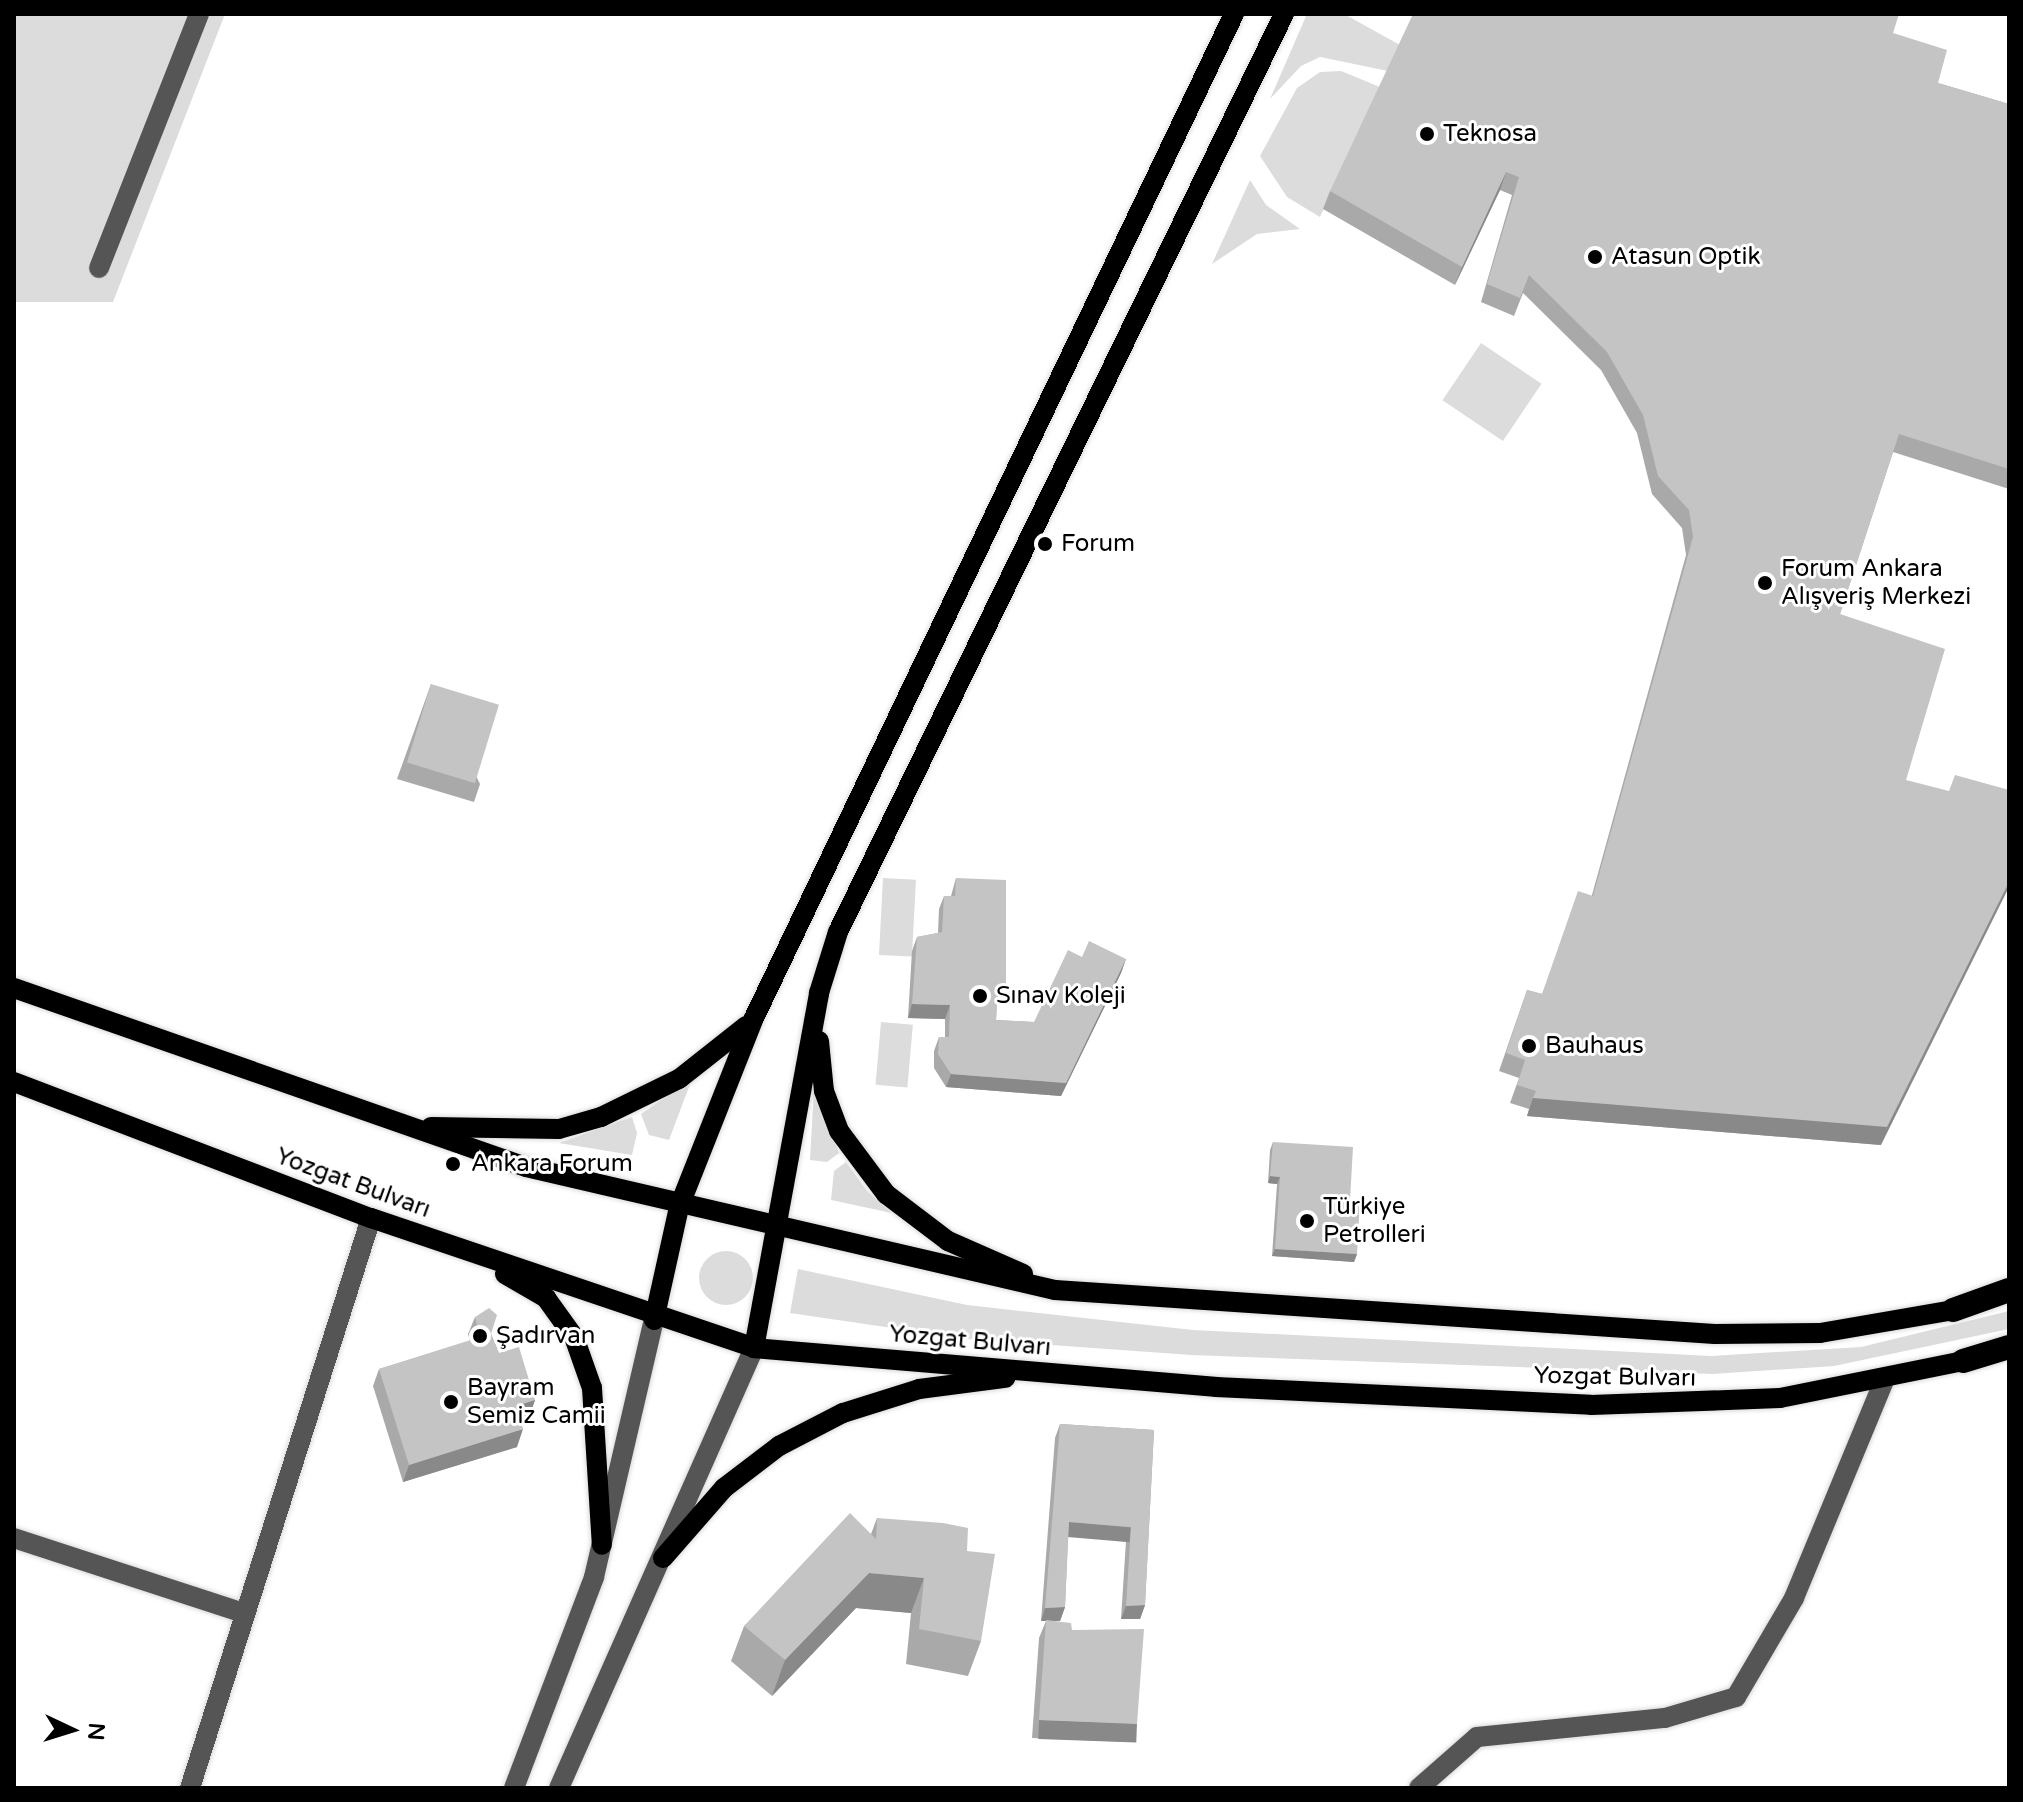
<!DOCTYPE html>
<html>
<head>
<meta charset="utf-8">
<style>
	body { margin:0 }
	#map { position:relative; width:2023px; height:1802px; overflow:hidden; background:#fff; font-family:"Varela Round",sans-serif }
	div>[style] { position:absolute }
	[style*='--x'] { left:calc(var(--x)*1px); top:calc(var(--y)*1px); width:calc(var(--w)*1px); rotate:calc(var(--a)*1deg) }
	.green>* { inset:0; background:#dcdcdc; transform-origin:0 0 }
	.round { border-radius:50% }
	.roads { filter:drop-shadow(0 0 2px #dbdbdb) drop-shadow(0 0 2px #dbdbdb) }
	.minor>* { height:20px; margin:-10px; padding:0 10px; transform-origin:10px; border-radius:10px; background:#555 }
	.major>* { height:20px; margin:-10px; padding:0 10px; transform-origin:10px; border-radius:10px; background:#000 }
	.highway>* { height:24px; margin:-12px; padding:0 12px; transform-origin:12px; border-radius:12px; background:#000 }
	.wall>* { inset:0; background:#a9a9a9 }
	.shaded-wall>* { inset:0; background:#898989; transform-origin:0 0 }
	.building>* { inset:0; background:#c4c4c4; transform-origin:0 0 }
	.dots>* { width:22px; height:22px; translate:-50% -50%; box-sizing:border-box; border:4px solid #fff; border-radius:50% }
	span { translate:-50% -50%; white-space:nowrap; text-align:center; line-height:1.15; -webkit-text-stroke:6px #fff; paint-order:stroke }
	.poi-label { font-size:24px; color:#000 }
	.left { translate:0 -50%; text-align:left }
	.street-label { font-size:24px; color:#000 }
	.frame { position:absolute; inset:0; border:16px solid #000; pointer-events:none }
	.north { position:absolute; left:32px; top:1690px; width:80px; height:80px; -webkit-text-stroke:6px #fff; paint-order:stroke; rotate:94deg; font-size:22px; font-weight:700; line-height:32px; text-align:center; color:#000 }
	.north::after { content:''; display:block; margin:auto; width:28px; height:36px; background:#000; clip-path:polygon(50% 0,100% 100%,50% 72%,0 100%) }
</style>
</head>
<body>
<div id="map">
	<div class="green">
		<i style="clip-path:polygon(14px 14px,225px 14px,113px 302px,14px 302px)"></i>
		<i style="clip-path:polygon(1307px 14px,1344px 14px,1400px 45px,1388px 71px,1320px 57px,1301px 66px,1270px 99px)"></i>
		<i style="clip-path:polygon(1341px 71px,1380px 87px,1320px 217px,1287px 197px,1260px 156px,1297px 88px,1320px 72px)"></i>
		<i style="clip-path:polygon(1250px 180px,1266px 205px,1300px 229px,1257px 234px,1212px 264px)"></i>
		<i style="left:1481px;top:343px;width:73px;height:69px;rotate:34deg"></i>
		<i style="left:883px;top:878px;width:33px;height:77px;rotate:3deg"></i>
		<i style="left:881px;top:1022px;width:32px;height:63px;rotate:5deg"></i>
		<i style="clip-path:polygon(692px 1079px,669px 1140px,649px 1135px,641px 1114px)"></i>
		<i style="clip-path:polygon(814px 1088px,839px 1153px,827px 1162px,810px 1160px)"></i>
		<i style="clip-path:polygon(632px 1117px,637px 1133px,632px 1155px,559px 1143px)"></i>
		<i style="clip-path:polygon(846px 1162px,868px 1192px,892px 1213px,831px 1200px,834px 1171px)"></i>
		<i class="round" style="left:699px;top:1251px;width:54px;height:54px"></i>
		<i style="clip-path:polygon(798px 1269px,967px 1305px,1193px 1330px,1711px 1356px,1861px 1347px,2009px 1311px,2009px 1329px,1834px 1366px,1712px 1374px,1191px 1355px,967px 1339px,790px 1313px)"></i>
	</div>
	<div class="roads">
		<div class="minor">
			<i style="--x:99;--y:268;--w:273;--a:-68.5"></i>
			<i style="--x:14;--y:1538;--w:242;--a:18.1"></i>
			<i style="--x:190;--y:1788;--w:598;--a:-72.38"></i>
			<i style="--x:514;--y:1788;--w:226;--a:-69.2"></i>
			<i style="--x:594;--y:1577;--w:264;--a:-76.9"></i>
			<i style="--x:559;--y:1788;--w:481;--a:-66.1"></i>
			<i style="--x:1419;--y:1788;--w:77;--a:-41.3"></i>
			<i style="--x:1477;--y:1737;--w:189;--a:-5.8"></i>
			<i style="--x:1665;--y:1718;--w:74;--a:-16.5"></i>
			<i style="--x:1736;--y:1697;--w:115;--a:-59.6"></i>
			<i style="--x:1794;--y:1598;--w:235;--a:-67.5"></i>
		</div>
		<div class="major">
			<i style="--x:14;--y:988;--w:542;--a:19.27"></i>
			<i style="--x:526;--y:1167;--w:543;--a:13.09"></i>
			<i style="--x:1055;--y:1290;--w:661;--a:3.81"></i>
			<i style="--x:1715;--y:1334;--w:105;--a:-0.5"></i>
			<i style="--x:1820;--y:1333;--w:135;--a:-9.8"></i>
			<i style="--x:819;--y:1041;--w:50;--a:84.3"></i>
			<i style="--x:824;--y:1091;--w:43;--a:69.4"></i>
			<i style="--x:839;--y:1131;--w:79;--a:53.3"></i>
			<i style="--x:886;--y:1194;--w:78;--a:37.2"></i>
			<i style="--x:948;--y:1241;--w:82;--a:23.7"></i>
			<i style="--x:14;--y:1082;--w:382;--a:20.9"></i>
			<i style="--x:371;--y:1218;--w:404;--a:18.7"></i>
			<i style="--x:754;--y:1348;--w:464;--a:4.8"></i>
			<i style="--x:1216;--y:1387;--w:375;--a:2.7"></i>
			<i style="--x:1591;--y:1405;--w:189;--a:-2.1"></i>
			<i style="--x:1780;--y:1398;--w:187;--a:-11.4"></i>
			<i style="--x:431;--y:1127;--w:128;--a:0.9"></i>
			<i style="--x:559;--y:1129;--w:44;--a:-15.9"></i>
			<i style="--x:601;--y:1117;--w:87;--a:-26"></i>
			<i style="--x:679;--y:1079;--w:85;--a:-38.3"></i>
			<i style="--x:505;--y:1274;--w:48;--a:30.3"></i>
			<i style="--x:546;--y:1298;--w:48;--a:54.3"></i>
			<i style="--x:574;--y:1337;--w:54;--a:70.6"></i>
			<i style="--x:592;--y:1388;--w:157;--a:86.4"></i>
			<i style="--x:654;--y:1320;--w:116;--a:-77.5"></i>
			<i style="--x:679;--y:1207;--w:203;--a:-68.4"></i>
			<i style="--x:754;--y:1018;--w:1113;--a:-64.45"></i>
			<i style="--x:754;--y:1348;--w:361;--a:-79.6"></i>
			<i style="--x:819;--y:993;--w:64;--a:-72.7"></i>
			<i style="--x:838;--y:932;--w:1021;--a:-64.09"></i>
			<i style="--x:663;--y:1558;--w:93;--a:-48.9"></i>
			<i style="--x:724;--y:1488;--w:69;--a:-37.4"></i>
			<i style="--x:779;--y:1446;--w:72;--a:-27.3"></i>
			<i style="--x:843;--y:1413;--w:80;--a:-17.5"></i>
			<i style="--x:919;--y:1389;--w:87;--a:-7.3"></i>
		</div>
		<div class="highway">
			<i style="--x:1953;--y:1310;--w:59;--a:-19.7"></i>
			<i style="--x:1963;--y:1361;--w:48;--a:-16.9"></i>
		</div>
	</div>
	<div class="wall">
		<i style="clip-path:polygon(1893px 33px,1938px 83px,2009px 104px,2009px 489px,1893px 452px,1840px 614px,1906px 780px,1881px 1145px,1527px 1116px,1529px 1109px,1510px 1103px,1519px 1078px,1499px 1071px,1527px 990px,1542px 994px,1592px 895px,1686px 555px,1682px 528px,1652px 494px,1637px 433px,1601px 370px,1523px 293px,1514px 316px,1481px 302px,1512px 195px,1500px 190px,1455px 285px,1323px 209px,1330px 191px)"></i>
		<i style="clip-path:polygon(431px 684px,480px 784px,474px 802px,397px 779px)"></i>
		<i style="clip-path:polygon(956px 878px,1001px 1001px,997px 1001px,996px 1020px,1034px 1022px,1082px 957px,1126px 959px,1121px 973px,1061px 1096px,946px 1087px,934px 1068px,934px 1051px,939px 1037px,945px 1037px,945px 1019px,908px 1018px,912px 951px,917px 937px,938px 933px,939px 909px,944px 896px,951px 896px)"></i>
		<i style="clip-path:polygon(1273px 1142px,1350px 1200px,1357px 1254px,1354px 1262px,1272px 1256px,1277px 1184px,1268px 1183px,1270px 1150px)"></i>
		<i style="clip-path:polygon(475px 1317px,491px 1334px,499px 1353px,535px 1400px,529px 1417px,520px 1420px,517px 1447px,403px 1482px,373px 1386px,379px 1369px,470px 1341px,468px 1334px)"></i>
		<i style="clip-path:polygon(1060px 1424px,1154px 1430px,1145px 1605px,1140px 1619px,1121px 1619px,1126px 1541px,1068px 1536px,1065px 1607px,1060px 1621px,1051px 1621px,1072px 1630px,1137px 1724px,1131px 1742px,1032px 1738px,1039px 1638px,1046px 1621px,1041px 1621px,1055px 1438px)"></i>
		<i style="clip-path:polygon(877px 1518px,967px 1551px,981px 1641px,968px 1676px,906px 1664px,911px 1613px,856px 1608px,772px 1696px,731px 1661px,744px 1626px,871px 1534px)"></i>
	</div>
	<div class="shaded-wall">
		<i style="clip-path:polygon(1506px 172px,1500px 190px,1455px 285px,1462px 267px)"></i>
		<i style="clip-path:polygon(2009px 882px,2009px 887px,1881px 1145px,1527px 1116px,1533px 1098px)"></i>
		<i style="clip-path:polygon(1126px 959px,1121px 973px,1061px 1096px,946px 1087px,951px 1074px,1066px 1083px)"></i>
		<i style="clip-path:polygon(998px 987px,1006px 987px,1001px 1001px,993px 1001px)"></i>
		<i style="clip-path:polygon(912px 1004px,950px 1005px,945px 1019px,908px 1018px)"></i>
		<i style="clip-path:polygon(1270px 1176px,1280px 1177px,1277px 1184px,1268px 1183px)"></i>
		<i style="clip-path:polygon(1275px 1249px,1357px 1254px,1354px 1262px,1272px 1256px)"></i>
		<i style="clip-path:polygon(535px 1400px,529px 1417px,510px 1423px,516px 1406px)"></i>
		<i style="clip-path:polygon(523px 1429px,517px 1447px,403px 1482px,409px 1465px)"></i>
		<i style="left:1069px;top:1522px;width:62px;height:15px;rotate:5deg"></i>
		<i style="clip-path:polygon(869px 1573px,924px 1578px,911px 1613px,856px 1608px,772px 1696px,785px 1660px)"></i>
		<i style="clip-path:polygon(1145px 1605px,1140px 1619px,1121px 1619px,1126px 1606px)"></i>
		<i style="clip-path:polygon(1065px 1607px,1060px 1621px,1041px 1621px,1045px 1608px)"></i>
		<i style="left:1039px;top:1720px;width:98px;height:19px;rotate:2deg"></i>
	</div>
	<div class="building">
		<i style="clip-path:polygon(1413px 14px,1899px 14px,1893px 33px,1947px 50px,1938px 83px,2009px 104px,2009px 469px,1899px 434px,1840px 614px,1945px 649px,1906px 780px,1949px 791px,1955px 775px,2009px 790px,2009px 882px,1887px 1127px,1533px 1098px,1536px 1091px,1517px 1085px,1525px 1060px,1506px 1053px,1527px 990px,1542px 994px,1578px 891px,1593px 896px,1693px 537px,1689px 510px,1658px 476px,1643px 415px,1607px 352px,1529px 275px,1520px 298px,1487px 284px,1519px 177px,1506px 172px,1462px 267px,1330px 191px)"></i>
		<i style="left:431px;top:684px;width:71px;height:82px;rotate:17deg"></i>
		<i style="clip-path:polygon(956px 878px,1006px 880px,1006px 987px,998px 987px,996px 1020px,1034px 1022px,1068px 950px,1082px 957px,1089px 941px,1126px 959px,1066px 1083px,951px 1074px,938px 1054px,939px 1037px,949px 1037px,950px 1005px,912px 1004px,917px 937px,942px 932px,944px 896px,955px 896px)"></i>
		<i style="clip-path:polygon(1273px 1142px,1353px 1147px,1350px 1200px,1360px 1201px,1357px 1254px,1275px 1249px,1280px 1177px,1270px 1176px)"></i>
		<i style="clip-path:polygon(489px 1308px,497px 1315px,491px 1334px,499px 1353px,519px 1347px,535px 1400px,516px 1406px,523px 1429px,409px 1465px,379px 1369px,480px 1337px,475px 1317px)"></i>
		<i style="clip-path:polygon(1060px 1424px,1154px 1430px,1145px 1605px,1126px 1606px,1131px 1527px,1069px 1522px,1065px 1607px,1045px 1608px)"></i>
		<i style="clip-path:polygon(850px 1513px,876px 1539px,877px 1518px,943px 1523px,968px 1528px,967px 1551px,995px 1554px,981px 1641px,919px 1629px,924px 1578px,869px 1573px,785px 1660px,744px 1626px)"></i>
		<i style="clip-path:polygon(1046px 1620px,1071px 1623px,1072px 1630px,1144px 1629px,1137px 1724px,1039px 1720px)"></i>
	</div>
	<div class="dots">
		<i style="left:1427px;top:134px;background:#000"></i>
		<i style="left:1595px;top:257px;background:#000"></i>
		<i style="left:1045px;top:544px;background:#000"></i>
		<i style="left:1765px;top:583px;background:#000"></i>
		<i style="left:980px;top:996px;background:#000"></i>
		<i style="left:1529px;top:1046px;background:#000"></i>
		<i style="left:453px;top:1164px;background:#000"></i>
		<i style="left:1307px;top:1221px;background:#000"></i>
		<i style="left:480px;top:1336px;background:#000"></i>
		<i style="left:451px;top:1402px;background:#000"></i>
	</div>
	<div class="poi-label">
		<span class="left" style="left:1443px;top:134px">Teknosa</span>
		<span class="left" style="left:1611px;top:257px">Atasun Optik</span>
		<span class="left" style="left:1061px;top:544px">Forum</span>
		<span class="left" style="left:1781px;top:583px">Forum Ankara<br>Alışveriş Merkezi</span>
		<span class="left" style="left:996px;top:996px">Sınav Koleji</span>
		<span class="left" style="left:1545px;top:1046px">Bauhaus</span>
		<span class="left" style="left:471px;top:1164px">Ankara Forum</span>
		<span class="left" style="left:1323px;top:1221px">Türkiye<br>Petrolleri</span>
		<span class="left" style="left:496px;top:1336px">Şadırvan</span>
		<span class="left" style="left:467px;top:1402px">Bayram<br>Semiz Camii</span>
	</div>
	<div class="street-label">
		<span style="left:353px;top:1183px;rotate:20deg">Yozgat Bulvarı</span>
		<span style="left:970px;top:1341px;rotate:5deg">Yozgat Bulvarı</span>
		<span style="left:1615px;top:1377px;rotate:1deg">Yozgat Bulvarı</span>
	</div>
	<div class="frame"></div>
	<div class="north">N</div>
</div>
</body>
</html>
